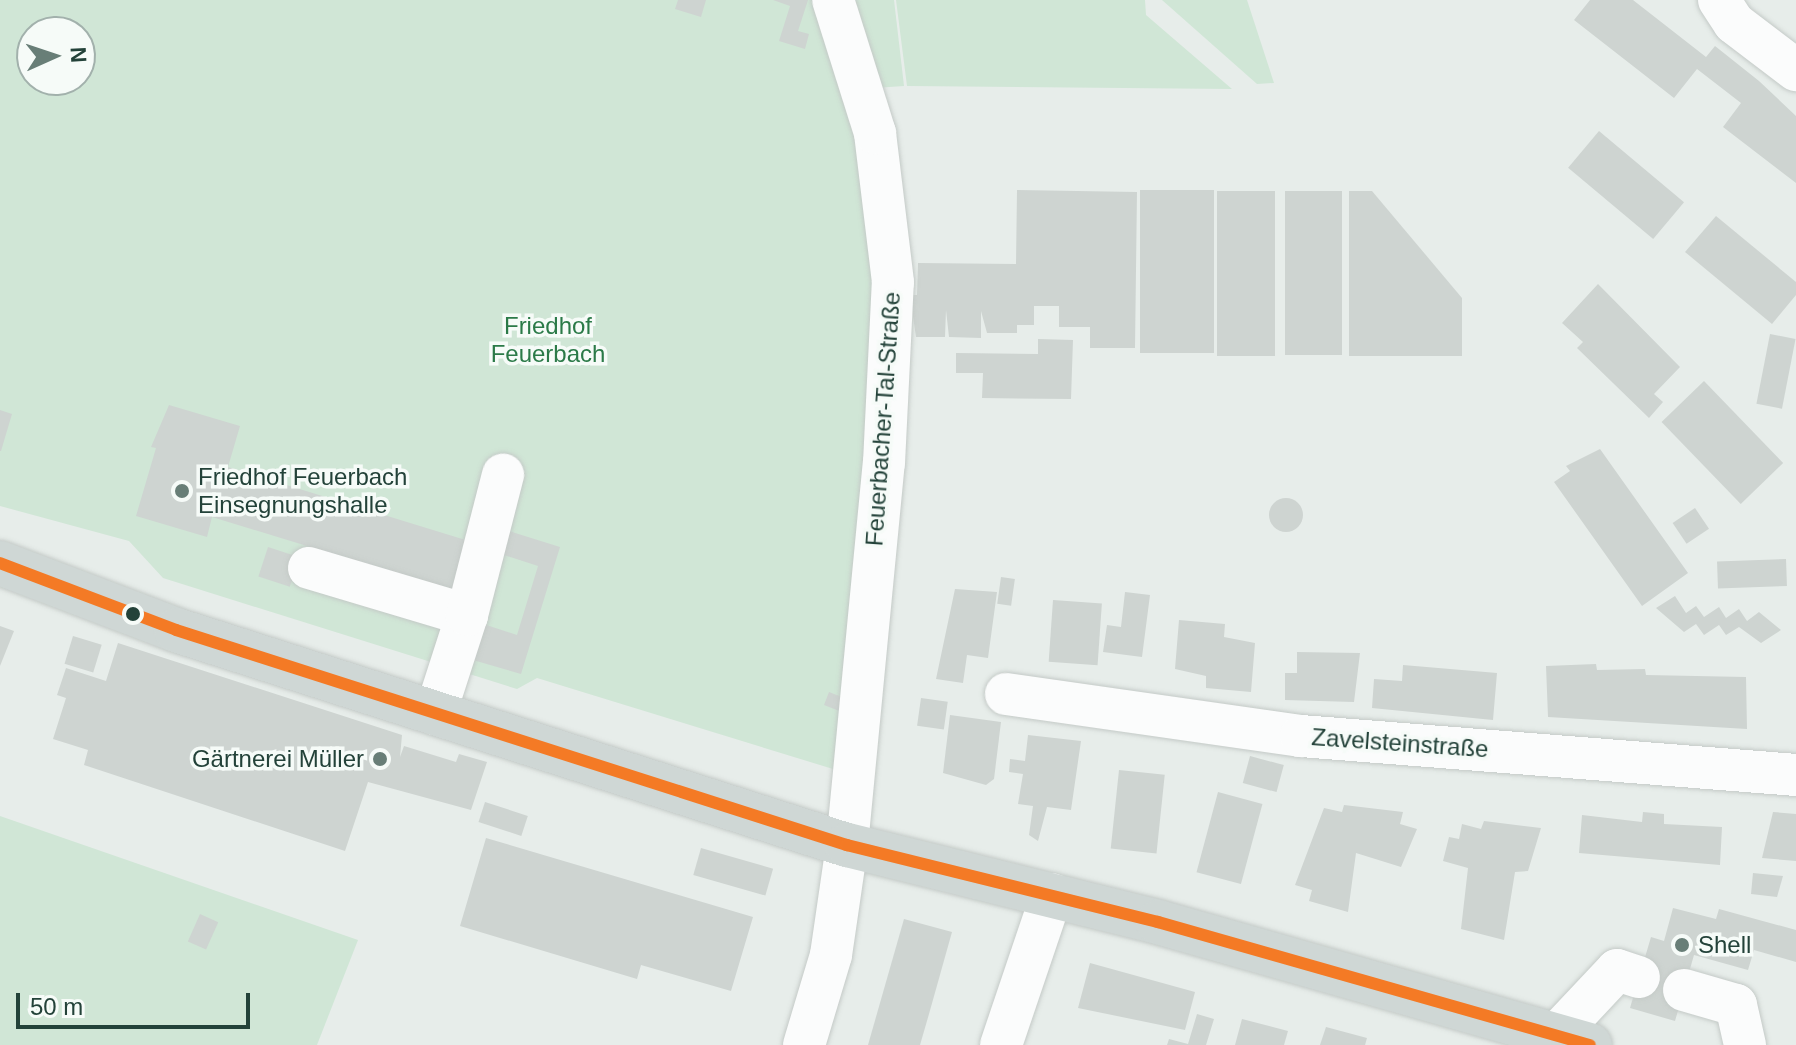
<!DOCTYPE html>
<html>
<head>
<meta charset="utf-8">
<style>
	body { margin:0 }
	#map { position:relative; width:1796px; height:1045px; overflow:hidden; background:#e7edea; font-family:Arial,sans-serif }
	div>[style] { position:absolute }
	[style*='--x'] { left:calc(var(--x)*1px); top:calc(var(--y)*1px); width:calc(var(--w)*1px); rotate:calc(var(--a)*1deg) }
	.green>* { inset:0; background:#d0e6d6 }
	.building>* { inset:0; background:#ced4d1; transform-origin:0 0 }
	.round { border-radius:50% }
	.roads { filter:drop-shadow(0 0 2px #c4cac7) drop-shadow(0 0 2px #c4cac7) }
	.minor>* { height:42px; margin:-21px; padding:0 21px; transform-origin:21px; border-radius:21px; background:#fbfcfc }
	.major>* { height:44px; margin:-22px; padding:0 22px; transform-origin:22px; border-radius:22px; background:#cfd7d5 }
	.bus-1>* { height:12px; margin:-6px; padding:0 6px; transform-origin:6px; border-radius:6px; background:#f47a25 }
	.dots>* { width:22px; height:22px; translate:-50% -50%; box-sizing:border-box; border:4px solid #f6fbf8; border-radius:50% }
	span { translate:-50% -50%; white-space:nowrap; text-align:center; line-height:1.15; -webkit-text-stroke:7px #f6fbf8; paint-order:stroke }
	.park-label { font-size:24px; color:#2b7a48 }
	.street-label { font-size:24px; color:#234239 }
	.poi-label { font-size:24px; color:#234239 }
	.left { translate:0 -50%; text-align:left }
	.right { translate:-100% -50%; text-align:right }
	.north { position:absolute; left:16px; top:16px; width:80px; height:80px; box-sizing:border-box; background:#f6fbf8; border:2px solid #a2b1ac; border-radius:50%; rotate:87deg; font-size:22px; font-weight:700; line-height:32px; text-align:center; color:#234239 }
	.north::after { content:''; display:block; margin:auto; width:28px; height:36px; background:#687e77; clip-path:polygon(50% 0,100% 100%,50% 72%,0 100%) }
	.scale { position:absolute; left:16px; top:993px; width:234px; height:36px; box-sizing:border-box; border:4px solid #234239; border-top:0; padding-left:10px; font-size:24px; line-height:28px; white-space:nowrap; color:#234239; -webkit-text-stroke:6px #f6fbf8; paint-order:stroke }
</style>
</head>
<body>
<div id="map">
	<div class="green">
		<i style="clip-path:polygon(evenodd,0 0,821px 0,860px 132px,891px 327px,846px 773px,537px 678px,517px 689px,163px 578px,129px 541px,0 506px,0 0,32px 32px,80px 32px,80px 80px,32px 80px,32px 32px)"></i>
		<i style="clip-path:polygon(845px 0,894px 0,904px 86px,874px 88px)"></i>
		<i style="clip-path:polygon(896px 0,1145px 0,1146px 15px,1232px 89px,907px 86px)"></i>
		<i style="clip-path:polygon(1162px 0,1247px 0,1274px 83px,1257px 84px)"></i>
		<i style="clip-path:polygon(0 816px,358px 940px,317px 1045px,0 1045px)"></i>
	</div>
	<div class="building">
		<i style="clip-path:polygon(678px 0,706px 0,701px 17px,675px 9px)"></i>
		<i style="clip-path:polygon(773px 0,808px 0,798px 31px,809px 34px,805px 49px,779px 41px,790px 6px)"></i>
		<i style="clip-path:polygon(1590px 0,1633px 0,1706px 57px,1715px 46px,1759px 81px,1796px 116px,1796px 183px,1723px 127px,1741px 103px,1697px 69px,1674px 98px,1574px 20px)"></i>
		<i style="left:1599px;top:131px;width:111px;height:48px;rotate:40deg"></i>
		<i style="clip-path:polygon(1017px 190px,1137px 192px,1135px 348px,1090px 348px,1090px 327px,1059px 327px,1059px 306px,1034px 306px,1034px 325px,1017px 325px,1017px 333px,987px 333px,981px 311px,981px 338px,949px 337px,946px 310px,945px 337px,916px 337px,910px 295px,917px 295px,918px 263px,1016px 264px)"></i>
		<i style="left:1140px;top:190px;width:74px;height:163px"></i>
		<i style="left:1217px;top:191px;width:58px;height:165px"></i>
		<i style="left:1285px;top:191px;width:57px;height:164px"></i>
		<i style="clip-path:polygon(1349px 191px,1372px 191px,1462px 298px,1462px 356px,1349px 356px)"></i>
		<i style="clip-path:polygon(1716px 216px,1796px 282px,1796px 295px,1772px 324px,1685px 252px)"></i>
		<i style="clip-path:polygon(1598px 284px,1680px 367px,1654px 394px,1663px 402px,1649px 418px,1577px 348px,1583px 342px,1562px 323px)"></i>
		<i style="left:1770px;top:334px;width:26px;height:71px;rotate:11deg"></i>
		<i style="clip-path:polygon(1038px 339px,1073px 340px,1071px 399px,982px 398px,983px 373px,956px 373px,956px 353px,1038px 354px)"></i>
		<i style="left:1704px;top:381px;width:114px;height:59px;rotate:46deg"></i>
		<i style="clip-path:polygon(169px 405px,240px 426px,228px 467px,472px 542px,457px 592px,212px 517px,207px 537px,136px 516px,156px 448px,151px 447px)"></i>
		<i style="clip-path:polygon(0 410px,12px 414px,1px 451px,0 451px)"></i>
		<i style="clip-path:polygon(1600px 449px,1688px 573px,1642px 606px,1554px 482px,1570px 471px,1566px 466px)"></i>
		<i class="round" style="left:1269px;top:498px;width:34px;height:34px"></i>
		<i style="left:1695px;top:508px;width:25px;height:27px;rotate:56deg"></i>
		<i style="clip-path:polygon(506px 530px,560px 547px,521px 674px,466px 658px,477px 622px,517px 635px,538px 566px,498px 553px)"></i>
		<i style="left:268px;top:547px;width:33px;height:31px;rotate:18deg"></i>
		<i style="left:1786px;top:559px;width:27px;height:69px;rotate:88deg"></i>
		<i style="left:1001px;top:577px;width:14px;height:27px;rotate:8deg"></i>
		<i style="clip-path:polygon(955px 589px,997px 592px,988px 658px,967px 655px,963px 683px,936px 679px)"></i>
		<i style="clip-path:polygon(1125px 592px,1150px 595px,1142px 657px,1103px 652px,1107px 625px,1121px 627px)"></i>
		<i style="clip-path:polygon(1675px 596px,1686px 613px,1696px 606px,1704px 617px,1719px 607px,1726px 618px,1739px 609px,1747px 621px,1759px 612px,1781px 630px,1761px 643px,1739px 627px,1726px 635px,1719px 625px,1704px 635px,1696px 624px,1684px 632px,1656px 608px)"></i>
		<i style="left:1053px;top:600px;width:49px;height:62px;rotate:4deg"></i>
		<i style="clip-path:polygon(1179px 620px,1225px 624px,1224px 637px,1255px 643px,1251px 692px,1206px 688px,1206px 676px,1175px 669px)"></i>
		<i style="clip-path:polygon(0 626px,14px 631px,0 666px)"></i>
		<i style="left:73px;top:636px;width:30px;height:29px;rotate:17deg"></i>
		<i style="clip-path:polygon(118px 643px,402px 735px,400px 757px,404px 746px,456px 762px,459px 754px,487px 762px,471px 810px,368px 782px,345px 851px,84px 765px,88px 750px,53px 739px,66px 698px,57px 695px,66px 668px,106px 681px)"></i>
		<i style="clip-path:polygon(1297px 652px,1360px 653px,1354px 702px,1285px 700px,1285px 673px,1297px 673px)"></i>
		<i style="clip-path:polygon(1596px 664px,1597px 670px,1645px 669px,1646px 675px,1746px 677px,1747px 729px,1548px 717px,1546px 666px)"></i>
		<i style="clip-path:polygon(1403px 665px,1497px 673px,1493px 720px,1372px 708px,1374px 679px,1402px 681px)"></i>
		<i style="left:829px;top:692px;width:22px;height:14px;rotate:21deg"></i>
		<i style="left:921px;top:698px;width:27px;height:28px;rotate:8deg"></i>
		<i style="clip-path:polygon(950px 715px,1001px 722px,994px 779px,986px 785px,943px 773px)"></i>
		<i style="clip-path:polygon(1028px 735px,1081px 741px,1071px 810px,1047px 807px,1038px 841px,1029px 835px,1033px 806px,1018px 804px,1023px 774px,1009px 772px,1010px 759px,1025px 761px)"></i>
		<i style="left:1250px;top:756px;width:35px;height:28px;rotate:15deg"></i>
		<i style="left:1119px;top:770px;width:46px;height:79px;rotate:6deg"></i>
		<i style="left:1218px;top:792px;width:46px;height:83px;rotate:15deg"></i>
		<i style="left:485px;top:802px;width:45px;height:21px;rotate:18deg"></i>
		<i style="clip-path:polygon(1344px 805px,1403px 812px,1400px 824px,1417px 829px,1401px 867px,1356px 853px,1348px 912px,1309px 901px,1312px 890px,1295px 885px,1324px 808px,1342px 812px)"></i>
		<i style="clip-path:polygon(1643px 812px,1664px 814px,1664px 824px,1722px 827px,1720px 865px,1579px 853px,1582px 815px,1642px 822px)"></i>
		<i style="clip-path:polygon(1773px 812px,1796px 814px,1796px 861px,1762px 858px)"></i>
		<i style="clip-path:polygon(1484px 821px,1541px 828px,1528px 871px,1515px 872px,1504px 940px,1461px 929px,1468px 868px,1443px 861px,1449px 837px,1459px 839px,1462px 824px,1481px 829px)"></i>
		<i style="clip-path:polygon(486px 838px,753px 917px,731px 991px,641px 965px,637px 979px,460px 926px)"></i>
		<i style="left:701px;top:848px;width:75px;height:28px;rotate:16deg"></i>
		<i style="clip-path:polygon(1753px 873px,1783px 876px,1777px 897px,1751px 894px)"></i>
		<i style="clip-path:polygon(1673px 908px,1716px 919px,1719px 909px,1796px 930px,1796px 962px,1754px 950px,1748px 970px,1694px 955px,1675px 1021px,1630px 1008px,1651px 937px,1664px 941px)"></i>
		<i style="left:200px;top:914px;width:20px;height:30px;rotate:24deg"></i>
		<i style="clip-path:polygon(904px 919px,952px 932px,929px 1014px,920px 1045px,868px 1045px)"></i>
		<i style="clip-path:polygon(1090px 963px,1195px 992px,1185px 1030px,1078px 1008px)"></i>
		<i style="clip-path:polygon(1197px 1014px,1214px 1019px,1206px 1045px,1167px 1045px,1169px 1039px,1188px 1044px)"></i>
		<i style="clip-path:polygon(1242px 1019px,1288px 1031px,1284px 1045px,1235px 1045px)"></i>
		<i style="clip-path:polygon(1326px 1027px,1367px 1038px,1365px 1045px,1320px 1045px)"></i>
	</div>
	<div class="roads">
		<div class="minor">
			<i style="--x:1719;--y:0;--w:27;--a:57"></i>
			<i style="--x:1734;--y:23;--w:78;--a:37.2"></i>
			<i style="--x:309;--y:568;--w:165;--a:16.6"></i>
			<i style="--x:467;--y:615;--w:104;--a:107.9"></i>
			<i style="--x:467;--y:615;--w:145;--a:-75.6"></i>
			<i style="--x:1006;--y:694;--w:298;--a:8.1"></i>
			<i style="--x:1301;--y:736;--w:497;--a:4.5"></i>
			<i style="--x:1684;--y:990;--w:54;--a:16.1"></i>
			<i style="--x:1736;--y:1005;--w:41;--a:77.3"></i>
			<i style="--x:1556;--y:1035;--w:89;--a:-46.8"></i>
			<i style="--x:1617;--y:970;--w:23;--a:18"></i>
			<i style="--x:804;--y:1045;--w:94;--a:-73.3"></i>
			<i style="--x:831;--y:955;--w:111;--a:-81.7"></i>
			<i style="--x:847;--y:845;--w:384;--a:-84.5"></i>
			<i style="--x:884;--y:463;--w:181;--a:-87.2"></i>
			<i style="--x:893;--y:282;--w:150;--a:-96.9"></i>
			<i style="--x:875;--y:133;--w:139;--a:-107.5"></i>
			<i style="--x:1001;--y:1045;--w:159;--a:-71.3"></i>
		</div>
		<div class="major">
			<i style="--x:0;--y:563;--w:188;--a:20.8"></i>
			<i style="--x:176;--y:630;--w:705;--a:17.77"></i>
			<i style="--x:847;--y:845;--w:320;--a:13.9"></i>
			<i style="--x:1158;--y:922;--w:449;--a:15.9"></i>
		</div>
	</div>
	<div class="bus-1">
		<i style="--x:0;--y:563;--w:188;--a:20.8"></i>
		<i style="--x:176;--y:630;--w:705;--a:17.77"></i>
		<i style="--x:847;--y:845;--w:320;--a:13.9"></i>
		<i style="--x:1158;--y:922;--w:449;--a:15.9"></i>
	</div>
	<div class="dots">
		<i style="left:182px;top:491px;background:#687e77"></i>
		<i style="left:133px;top:614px;background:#234239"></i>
		<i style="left:380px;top:759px;background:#687e77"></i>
		<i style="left:1682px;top:945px;background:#687e77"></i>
	</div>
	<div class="park-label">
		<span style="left:548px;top:340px">Friedhof<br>Feuerbach</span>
	</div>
	<div class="street-label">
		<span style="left:883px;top:419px;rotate:-86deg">Feuerbacher-Tal-Straße</span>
		<span style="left:1400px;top:743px;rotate:4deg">Zavelsteinstraße</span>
	</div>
	<div class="poi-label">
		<span class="left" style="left:198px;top:491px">Friedhof Feuerbach<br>Einsegnungshalle</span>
		<span class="right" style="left:364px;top:759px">Gärtnerei Müller</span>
		<span class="left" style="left:1698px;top:945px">Shell</span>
	</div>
	<div class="north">N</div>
	<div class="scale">50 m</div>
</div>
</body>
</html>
